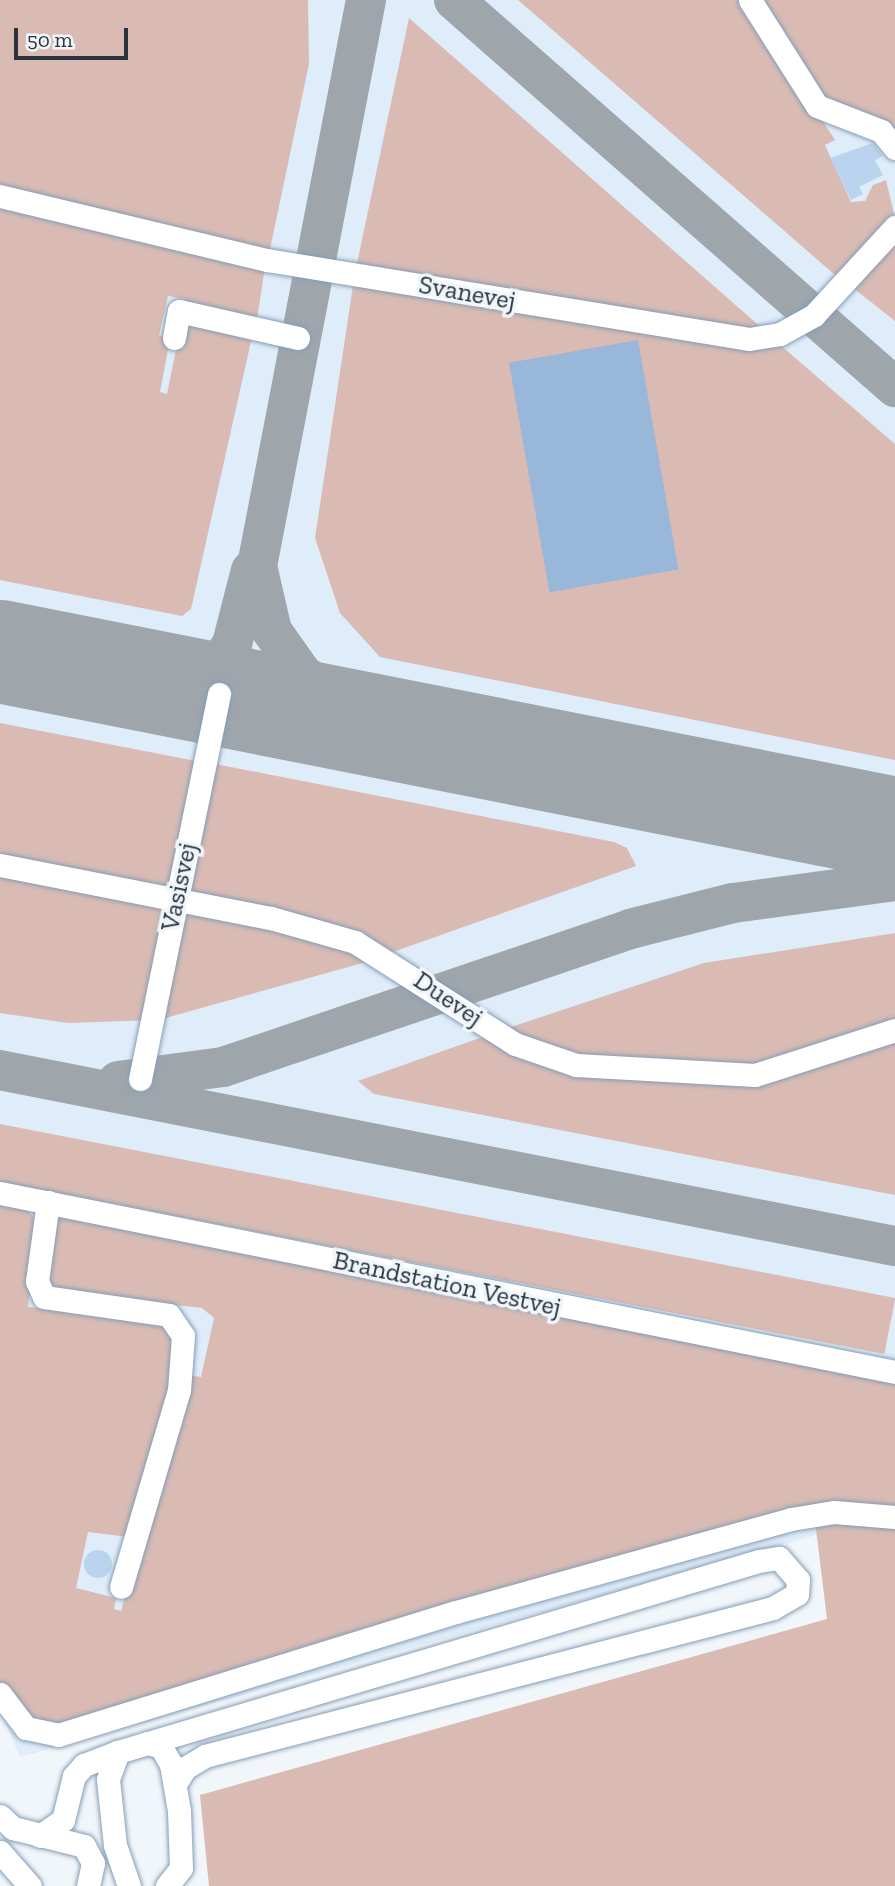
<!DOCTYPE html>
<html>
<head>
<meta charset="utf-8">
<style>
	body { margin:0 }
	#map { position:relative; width:895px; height:1886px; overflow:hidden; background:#f1f6fb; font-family:"Zilla Slab",serif }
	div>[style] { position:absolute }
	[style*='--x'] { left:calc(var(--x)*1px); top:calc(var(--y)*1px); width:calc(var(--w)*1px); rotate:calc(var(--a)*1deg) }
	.built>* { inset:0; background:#dfecf9 }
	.green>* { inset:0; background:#d9bbb4; transform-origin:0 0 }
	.water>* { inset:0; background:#99b7d8; transform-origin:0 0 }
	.taxiway>* { height:40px; margin:-20px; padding:0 20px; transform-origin:20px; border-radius:20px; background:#9ea6ac }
	.runway>* { height:103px; margin:-51.5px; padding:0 51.5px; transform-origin:51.5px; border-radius:51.5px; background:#9ea6ac }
	.building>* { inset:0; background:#bad3ee }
	.round { border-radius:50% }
	.roads { filter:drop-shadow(0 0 2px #859db6) drop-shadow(0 0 2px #859db6) }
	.minor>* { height:23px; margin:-11.5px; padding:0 11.5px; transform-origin:11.5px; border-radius:11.5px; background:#fff }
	span { translate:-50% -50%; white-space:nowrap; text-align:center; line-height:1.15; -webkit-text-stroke:7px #f1f6fb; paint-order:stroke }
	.street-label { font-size:26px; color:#29333d }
	.scale { position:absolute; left:14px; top:28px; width:114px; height:32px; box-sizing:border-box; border:4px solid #29333d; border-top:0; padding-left:9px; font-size:21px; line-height:24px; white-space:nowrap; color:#29333d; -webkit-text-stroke:5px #f1f6fb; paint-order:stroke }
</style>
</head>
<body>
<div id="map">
	<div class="built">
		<i style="clip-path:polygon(0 0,895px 0,895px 1534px,849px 1526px,20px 1757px,0 1710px)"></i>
	</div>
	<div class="green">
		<i style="clip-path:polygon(0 0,308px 0,309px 64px,269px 254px,0 190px)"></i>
		<i style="clip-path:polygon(518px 0,744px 0,835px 140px,825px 145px,851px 202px,865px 201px,873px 185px,886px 180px,895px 218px,842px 281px)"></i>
		<i style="clip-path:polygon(754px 0,895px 0,895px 131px,832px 107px)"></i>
		<i style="clip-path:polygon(409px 18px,765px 331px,356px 268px)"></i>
		<i style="clip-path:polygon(0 202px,265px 266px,257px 320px,192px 310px,185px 299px,168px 296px,159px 335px,170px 339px,160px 392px,167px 394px,182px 320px,252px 337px,191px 609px,182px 616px,0 580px)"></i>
		<i style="clip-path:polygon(895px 235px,895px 321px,852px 287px)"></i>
		<i style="clip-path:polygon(354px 279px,779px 344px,895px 444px,895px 760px,380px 657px,340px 613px,315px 538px)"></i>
		<i style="left:0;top:723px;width:210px;height:137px;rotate:11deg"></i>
		<i style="clip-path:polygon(215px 764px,614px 842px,627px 848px,636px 866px,390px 953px,187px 897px)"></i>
		<i style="clip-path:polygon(0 870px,178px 906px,154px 1020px,68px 1023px,0 1013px)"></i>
		<i style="clip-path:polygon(185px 907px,299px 931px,377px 959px,162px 1019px)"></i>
		<i style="clip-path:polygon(895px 933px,895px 1026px,789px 1062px,624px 1068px,499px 1031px,704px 963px)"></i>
		<i style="clip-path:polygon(491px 1034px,504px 1044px,706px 1082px,895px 1034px,895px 1195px,374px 1094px,358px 1081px)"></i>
		<i style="left:0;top:1124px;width:912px;height:57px;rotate:11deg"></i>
		<i style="clip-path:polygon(0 1202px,25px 1207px,39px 1224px,28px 1307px,156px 1319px,172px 1338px,177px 1371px,129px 1537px,88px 1532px,76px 1588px,116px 1598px,114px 1609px,121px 1611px,188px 1375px,201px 1377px,214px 1318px,202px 1308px,52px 1290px,46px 1283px,55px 1221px,63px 1215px,895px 1382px,895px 1516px,861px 1507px,83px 1724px,37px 1725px,0 1684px)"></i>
		<i style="clip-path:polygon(815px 1521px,895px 1526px,895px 1886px,209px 1886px,200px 1795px,827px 1619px)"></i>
	</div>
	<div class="water">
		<i style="left:638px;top:340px;width:233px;height:131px;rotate:80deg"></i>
	</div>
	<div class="taxiway">
		<i style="--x:366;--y:0;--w:576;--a:100.9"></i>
		<i style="--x:257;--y:566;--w:67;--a:77"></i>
		<i style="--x:272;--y:631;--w:54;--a:54.8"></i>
		<i style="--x:303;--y:675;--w:95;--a:33.4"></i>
		<i style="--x:454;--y:0;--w:587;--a:41.27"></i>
		<i style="--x:166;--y:684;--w:22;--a:-8"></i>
		<i style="--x:188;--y:681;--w:37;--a:-31"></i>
		<i style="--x:220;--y:662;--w:22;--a:-56"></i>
		<i style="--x:232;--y:644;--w:76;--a:-75.6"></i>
		<i style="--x:0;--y:1070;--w:912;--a:11.13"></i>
		<i style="--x:118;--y:1081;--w:106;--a:-7.6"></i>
		<i style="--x:223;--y:1067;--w:430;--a:-18.7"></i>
		<i style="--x:630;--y:929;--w:106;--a:-14.2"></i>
		<i style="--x:733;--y:903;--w:163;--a:-7.7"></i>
	</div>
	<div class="runway">
		<i style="--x:0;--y:651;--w:912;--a:11.19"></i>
	</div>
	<div class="building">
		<i style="clip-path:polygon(873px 143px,883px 156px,875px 160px,883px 175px,859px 187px,863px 194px,851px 200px,830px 158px)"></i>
		<i class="round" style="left:84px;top:1550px;width:28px;height:28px"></i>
	</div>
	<div class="roads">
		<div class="minor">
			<i style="--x:750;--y:0;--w:125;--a:57.7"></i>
			<i style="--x:817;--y:106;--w:69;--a:21.3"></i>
			<i style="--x:881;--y:131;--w:22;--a:51"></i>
			<i style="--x:0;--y:196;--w:275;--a:13.5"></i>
			<i style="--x:267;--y:260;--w:488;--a:9.3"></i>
			<i style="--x:749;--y:339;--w:31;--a:-9"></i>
			<i style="--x:780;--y:334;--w:39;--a:-29"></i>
			<i style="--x:814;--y:315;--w:120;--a:-47.4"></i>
			<i style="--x:174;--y:338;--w:27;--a:-80"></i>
			<i style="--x:179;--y:311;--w:122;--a:12.8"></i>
			<i style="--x:0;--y:865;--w:276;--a:11.1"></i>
			<i style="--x:271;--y:918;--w:87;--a:15.9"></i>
			<i style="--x:355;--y:942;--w:190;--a:32.5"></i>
			<i style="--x:515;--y:1044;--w:65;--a:19"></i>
			<i style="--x:576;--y:1065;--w:179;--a:3.2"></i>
			<i style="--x:755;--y:1075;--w:147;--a:-17.8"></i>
			<i style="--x:140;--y:1079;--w:393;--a:-78.4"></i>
			<i style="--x:0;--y:1193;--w:913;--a:11.31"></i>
			<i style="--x:48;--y:1202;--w:80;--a:97.9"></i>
			<i style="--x:37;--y:1281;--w:17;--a:66"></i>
			<i style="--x:44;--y:1297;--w:126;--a:8.2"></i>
			<i style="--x:169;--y:1315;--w:25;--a:56"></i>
			<i style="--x:183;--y:1336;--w:54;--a:94.2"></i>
			<i style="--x:179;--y:1390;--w:205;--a:106.4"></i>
			<i style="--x:0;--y:1694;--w:43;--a:52.6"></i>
			<i style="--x:26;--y:1728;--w:33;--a:12"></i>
			<i style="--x:58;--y:1735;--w:417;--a:-17.2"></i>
			<i style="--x:456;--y:1612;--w:348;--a:-15.5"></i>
			<i style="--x:791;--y:1519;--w:44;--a:-9.2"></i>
			<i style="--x:834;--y:1512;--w:61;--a:4.7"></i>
			<i style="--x:148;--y:1743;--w:638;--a:-16.59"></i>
			<i style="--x:759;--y:1561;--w:20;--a:-9"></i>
			<i style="--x:779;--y:1558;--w:29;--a:49"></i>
			<i style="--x:798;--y:1580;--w:14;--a:94"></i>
			<i style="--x:797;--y:1594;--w:28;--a:150"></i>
			<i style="--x:773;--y:1608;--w:587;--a:165.4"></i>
			<i style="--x:205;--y:1756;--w:23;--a:149"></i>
			<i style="--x:185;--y:1768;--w:19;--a:122"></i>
			<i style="--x:0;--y:1816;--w:18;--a:43"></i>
			<i style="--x:13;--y:1828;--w:73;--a:14.2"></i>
			<i style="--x:84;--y:1846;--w:19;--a:62"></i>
			<i style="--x:93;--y:1863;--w:24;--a:102"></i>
			<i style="--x:40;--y:1836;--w:28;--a:-35"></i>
			<i style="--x:63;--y:1820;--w:45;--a:-76"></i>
			<i style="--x:74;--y:1776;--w:15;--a:-48"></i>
			<i style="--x:84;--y:1765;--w:36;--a:-21"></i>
			<i style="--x:0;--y:1852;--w:45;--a:48.6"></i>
			<i style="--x:129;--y:1886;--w:43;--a:-108.9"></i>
			<i style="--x:115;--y:1845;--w:66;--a:-96.1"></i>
			<i style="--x:108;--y:1779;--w:29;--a:-70"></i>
			<i style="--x:118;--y:1752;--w:31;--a:-17"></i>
			<i style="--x:148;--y:1743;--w:14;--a:17"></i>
			<i style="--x:161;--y:1747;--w:20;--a:60"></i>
			<i style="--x:171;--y:1764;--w:48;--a:80.3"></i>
			<i style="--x:179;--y:1811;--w:57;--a:88"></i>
			<i style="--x:181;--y:1868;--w:23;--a:128"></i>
		</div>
	</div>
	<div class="street-label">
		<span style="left:467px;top:293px;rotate:10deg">Svanevej</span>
		<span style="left:179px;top:887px;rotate:-78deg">Vasisvej</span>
		<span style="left:448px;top:999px;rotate:34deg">Duevej</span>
		<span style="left:447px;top:1284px;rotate:12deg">Brandstation Vestvej</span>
	</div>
	<div class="scale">50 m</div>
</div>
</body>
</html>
